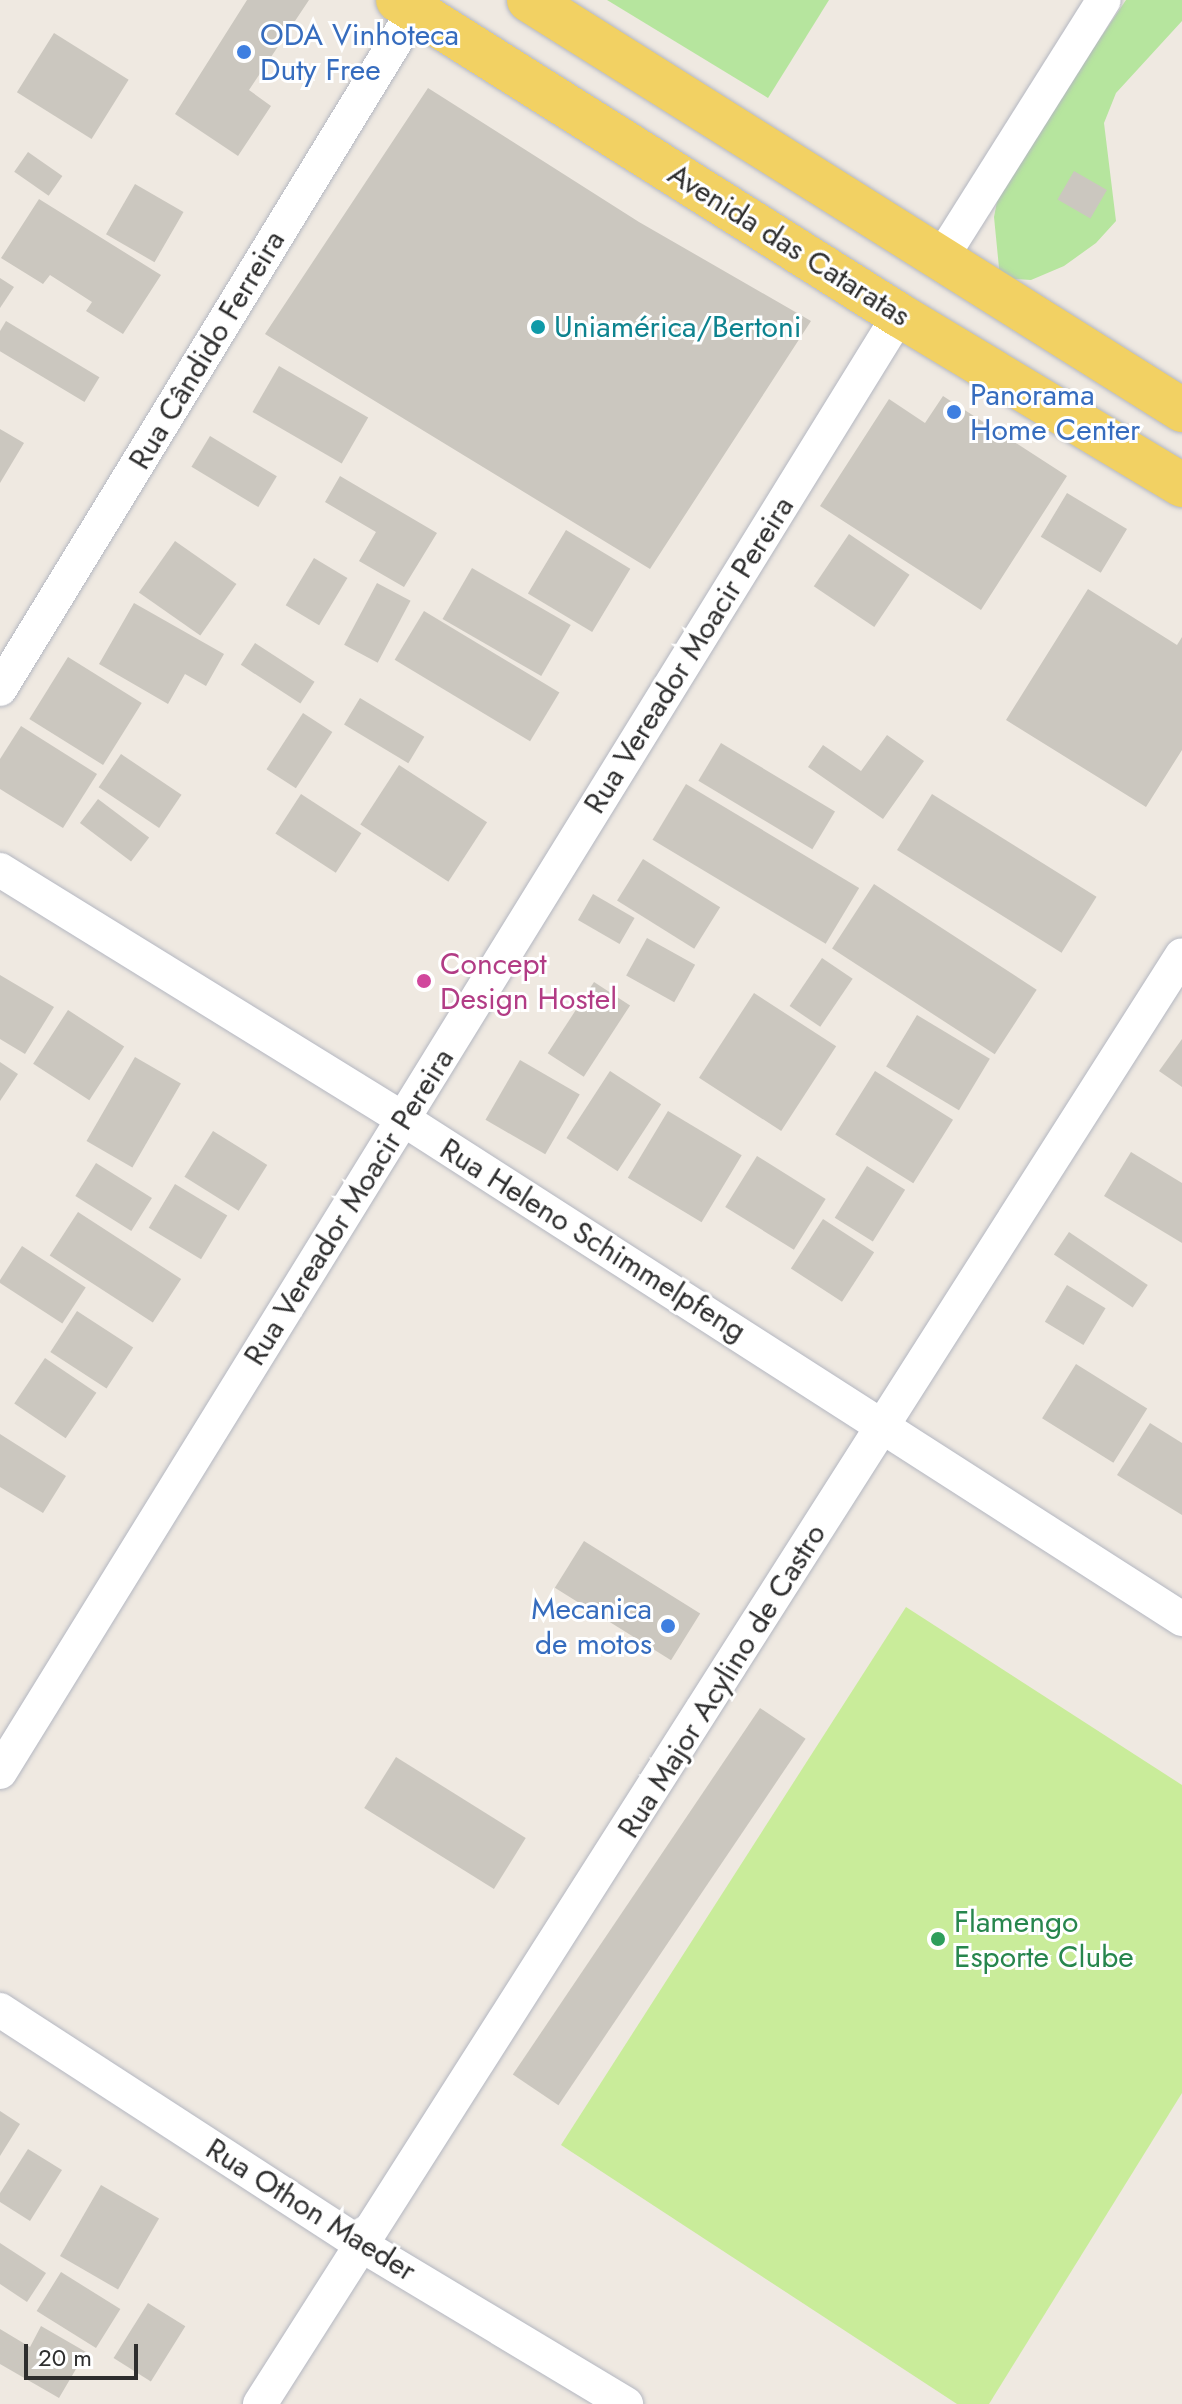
<!DOCTYPE html>
<html>
<head>
<meta charset="utf-8">
<style>
	body { margin:0 }
	#map { position:relative; width:1182px; height:2404px; overflow:hidden; background:#efe9e1; font-family:Jost,sans-serif }
	div>[style] { position:absolute }
	[style*='--x'] { left:calc(var(--x)*1px); top:calc(var(--y)*1px); width:calc(var(--w)*1px); rotate:calc(var(--a)*1deg) }
	.green>* { inset:0; background:#b6e59e }
	.pitch>* { inset:0; background:#c9ec9a }
	.building>* { inset:0; background:#cbc7bf; transform-origin:0 0 }
	.roads { filter:drop-shadow(0 0 2px #b4b7c1) drop-shadow(0 0 2px #b4b7c1) }
	.minor>* { height:34px; margin:-17px; padding:0 17px; transform-origin:17px; border-radius:17px; background:#fff }
	.primary>* { height:44px; margin:-22px; padding:0 22px; transform-origin:22px; border-radius:22px; background:#f2d163 }
	.dots>* { width:22px; height:22px; translate:-50% -50%; box-sizing:border-box; border:4px solid #fff; border-radius:50% }
	span { translate:-50% -50%; white-space:nowrap; text-align:center; line-height:1.15; -webkit-text-stroke:6px #fff; paint-order:stroke }
	.shop-label { font-size:30px; color:#366cbe }
	.left { translate:0 -50%; text-align:left }
	.right { translate:-100% -50%; text-align:right }
	.street-label { font-size:30px; color:#2e2e2e }
	.culture-label { font-size:30px; color:#0d838f }
	.hotel-label { font-size:30px; color:#b23c85 }
	.leisure-label { font-size:30px; color:#27864d }
	.scale { position:absolute; left:24px; top:2344px; width:114px; height:36px; box-sizing:border-box; border:4px solid #2e2e2e; border-top:0; padding-left:10px; font-size:24px; line-height:28px; white-space:nowrap; color:#2e2e2e; -webkit-text-stroke:6px #fff; paint-order:stroke }
</style>
</head>
<body>
<div id="map">
	<div class="green">
		<i style="clip-path:polygon(607px 0,829px 0,768px 98px)"></i>
		<i style="clip-path:polygon(1126px 0,1182px 0,1182px 21px,1116px 93px,1104px 123px,1116px 221px,1096px 243px,1064px 266px,1031px 280px,1000px 278px,994px 217px,1000px 186px)"></i>
	</div>
	<div class="pitch">
		<i style="clip-path:polygon(906px 1607px,1182px 1785px,1182px 2093px,989px 2404px,957px 2404px,561px 2145px)"></i>
	</div>
	<div class="building">
		<i style="clip-path:polygon(247px 0,309px 0,249px 90px,271px 106px,238px 156px,175px 114px)"></i>
		<i style="left:54px;top:33px;width:88px;height:70px;rotate:32deg"></i>
		<i style="clip-path:polygon(428px 88px,639px 222px,811px 321px,650px 569px,265px 334px)"></i>
		<i style="left:28px;top:152px;width:42px;height:24px;rotate:35deg"></i>
		<i style="left:1074px;top:171px;width:38px;height:33px;rotate:30deg"></i>
		<i style="left:135px;top:184px;width:56px;height:58px;rotate:30deg"></i>
		<i style="clip-path:polygon(39px 199px,161px 275px,123px 334px,86px 311px,92px 302px,50px 275px,43px 284px,1px 258px)"></i>
		<i style="clip-path:polygon(0 278px,14px 287px,0 308px)"></i>
		<i style="left:6px;top:321px;width:109px;height:29px;rotate:31deg"></i>
		<i style="left:279px;top:366px;width:103px;height:53px;rotate:30deg"></i>
		<i style="clip-path:polygon(943px 396px,1067px 476px,981px 610px,820px 506px,889px 399px,925px 423px)"></i>
		<i style="clip-path:polygon(0 429px,24px 443px,0 483px)"></i>
		<i style="left:210px;top:436px;width:78px;height:36px;rotate:31deg"></i>
		<i style="clip-path:polygon(340px 476px,437px 533px,404px 587px,359px 561px,376px 532px,325px 502px)"></i>
		<i style="left:1067px;top:493px;width:70px;height:51px;rotate:31deg"></i>
		<i style="left:566px;top:530px;width:75px;height:74px;rotate:31deg"></i>
		<i style="left:849px;top:534px;width:73px;height:63px;rotate:34deg"></i>
		<i style="left:175px;top:541px;width:75px;height:63px;rotate:35deg"></i>
		<i style="left:314px;top:558px;width:39px;height:55px;rotate:31deg"></i>
		<i style="left:472px;top:568px;width:114px;height:59px;rotate:30deg"></i>
		<i style="left:377px;top:583px;width:38px;height:70px;rotate:28deg"></i>
		<i style="clip-path:polygon(1088px 589px,1177px 645px,1182px 637px,1182px 750px,1146px 807px,1006px 720px)"></i>
		<i style="clip-path:polygon(134px 603px,224px 654px,206px 686px,185px 674px,168px 704px,99px 664px)"></i>
		<i style="left:424px;top:611px;width:158px;height:57px;rotate:31deg"></i>
		<i style="left:255px;top:643px;width:71px;height:26px;rotate:33deg"></i>
		<i style="left:68px;top:657px;width:87px;height:73px;rotate:32deg"></i>
		<i style="left:360px;top:698px;width:75px;height:31px;rotate:31deg"></i>
		<i style="left:303px;top:713px;width:35px;height:67px;rotate:33deg"></i>
		<i style="clip-path:polygon(21px 726px,97px 774px,63px 828px,0 789px,0 759px)"></i>
		<i style="clip-path:polygon(887px 735px,924px 761px,883px 819px,808px 767px,823px 745px,861px 771px)"></i>
		<i style="left:721px;top:743px;width:133px;height:44px;rotate:31deg"></i>
		<i style="left:121px;top:754px;width:73px;height:40px;rotate:34deg"></i>
		<i style="left:399px;top:765px;width:105px;height:71px;rotate:33deg"></i>
		<i style="left:686px;top:784px;width:202px;height:65px;rotate:31deg"></i>
		<i style="left:301px;top:794px;width:72px;height:47px;rotate:33deg"></i>
		<i style="left:932px;top:794px;width:194px;height:66px;rotate:32deg"></i>
		<i style="left:98px;top:799px;width:64px;height:30px;rotate:37deg"></i>
		<i style="left:643px;top:859px;width:91px;height:49px;rotate:32deg"></i>
		<i style="left:874px;top:884px;width:194px;height:77px;rotate:33deg"></i>
		<i style="left:593px;top:894px;width:48px;height:30px;rotate:30deg"></i>
		<i style="left:647px;top:938px;width:55px;height:43px;rotate:29deg"></i>
		<i style="left:822px;top:958px;width:37px;height:58px;rotate:34deg"></i>
		<i style="clip-path:polygon(0 975px,54px 1007px,25px 1054px,0 1039px)"></i>
		<i style="left:594px;top:982px;width:43px;height:85px;rotate:33deg"></i>
		<i style="left:754px;top:993px;width:98px;height:101px;rotate:33deg"></i>
		<i style="left:68px;top:1010px;width:67px;height:64px;rotate:33deg"></i>
		<i style="left:917px;top:1015px;width:85px;height:60px;rotate:31deg"></i>
		<i style="clip-path:polygon(1182px 1039px,1182px 1087px,1159px 1071px)"></i>
		<i style="left:135px;top:1057px;width:53px;height:97px;rotate:30deg"></i>
		<i style="left:520px;top:1060px;width:69px;height:69px;rotate:30deg"></i>
		<i style="clip-path:polygon(0 1062px,18px 1074px,0 1101px)"></i>
		<i style="left:610px;top:1071px;width:61px;height:80px;rotate:33deg"></i>
		<i style="left:875px;top:1071px;width:92px;height:75px;rotate:32deg"></i>
		<i style="left:668px;top:1111px;width:86px;height:78px;rotate:31deg"></i>
		<i style="left:213px;top:1131px;width:64px;height:54px;rotate:32deg"></i>
		<i style="clip-path:polygon(1131px 1152px,1182px 1183px,1182px 1243px,1104px 1196px)"></i>
		<i style="left:757px;top:1156px;width:81px;height:60px;rotate:32deg"></i>
		<i style="left:96px;top:1163px;width:66px;height:39px;rotate:32deg"></i>
		<i style="left:867px;top:1166px;width:45px;height:61px;rotate:32deg"></i>
		<i style="left:175px;top:1184px;width:61px;height:51px;rotate:31deg"></i>
		<i style="left:78px;top:1212px;width:123px;height:52px;rotate:33deg"></i>
		<i style="left:823px;top:1219px;width:61px;height:59px;rotate:33deg"></i>
		<i style="left:1069px;top:1232px;width:95px;height:27px;rotate:34deg"></i>
		<i style="left:22px;top:1246px;width:76px;height:43px;rotate:33deg"></i>
		<i style="left:1067px;top:1285px;width:45px;height:43px;rotate:31deg"></i>
		<i style="left:77px;top:1311px;width:67px;height:49px;rotate:33deg"></i>
		<i style="left:45px;top:1358px;width:62px;height:55px;rotate:34deg"></i>
		<i style="left:1076px;top:1364px;width:84px;height:64px;rotate:32deg"></i>
		<i style="clip-path:polygon(1150px 1423px,1182px 1443px,1182px 1515px,1117px 1475px)"></i>
		<i style="clip-path:polygon(0 1434px,66px 1476px,43px 1513px,0 1487px)"></i>
		<i style="left:584px;top:1541px;width:137px;height:55px;rotate:32deg"></i>
		<i style="left:760px;top:1708px;width:55px;height:442px;rotate:34deg"></i>
		<i style="left:396px;top:1757px;width:153px;height:60px;rotate:32deg"></i>
		<i style="clip-path:polygon(0 2111px,20px 2124px,0 2156px)"></i>
		<i style="clip-path:polygon(28px 2149px,62px 2170px,30px 2221px,0 2202px,0 2193px)"></i>
		<i style="left:101px;top:2185px;width:67px;height:82px;rotate:30deg"></i>
		<i style="clip-path:polygon(0 2243px,46px 2273px,27px 2302px,0 2284px)"></i>
		<i style="left:61px;top:2272px;width:70px;height:46px;rotate:32deg"></i>
		<i style="left:148px;top:2303px;width:44px;height:65px;rotate:32deg"></i>
		<i style="clip-path:polygon(41px 2326px,86px 2352px,59px 2398px,0 2364px,0 2329px,30px 2347px)"></i>
	</div>
	<div class="roads">
		<div class="minor">
			<i style="--x:940;--y:260;--w:307;--a:-57.8"></i>
			<i style="--x:0;--y:689;--w:794;--a:-58.59"></i>
			<i style="--x:0;--y:870;--w:474;--a:31.7"></i>
			<i style="--x:403;--y:1119;--w:926;--a:32.69"></i>
			<i style="--x:0;--y:1772;--w:1712;--a:-58.32"></i>
			<i style="--x:0;--y:2010;--w:433;--a:33"></i>
			<i style="--x:363;--y:2246;--w:307;--a:31"></i>
			<i style="--x:260;--y:2404;--w:1717;--a:-57.53"></i>
		</div>
		<div class="primary">
			<i style="--x:398;--y:0;--w:592;--a:32.16"></i>
			<i style="--x:899;--y:315;--w:330;--a:31"></i>
			<i style="--x:529;--y:0;--w:771;--a:32.12"></i>
		</div>
	</div>
	<div class="dots">
		<i style="left:244px;top:52px;background:#3f7fe0"></i>
		<i style="left:538px;top:327px;background:#0f9aa8"></i>
		<i style="left:954px;top:412px;background:#3f7fe0"></i>
		<i style="left:424px;top:981px;background:#d1479c"></i>
		<i style="left:668px;top:1626px;background:#3f7fe0"></i>
		<i style="left:938px;top:1939px;background:#2e9e5b"></i>
	</div>
	<div class="shop-label">
		<span class="left" style="left:260px;top:52px">ODA Vinhoteca<br>Duty Free</span>
		<span class="left" style="left:970px;top:412px">Panorama<br>Home Center</span>
		<span class="right" style="left:652px;top:1626px">Mecanica<br>de motos</span>
	</div>
	<div class="street-label">
		<span style="left:789px;top:245px;rotate:32deg">Avenida das Cataratas</span>
		<span style="left:207px;top:350px;rotate:-59deg">Rua Cândido Ferreira</span>
		<span style="left:689px;top:655px;rotate:-58deg">Rua Vereador Moacir Pereira</span>
		<span style="left:349px;top:1207px;rotate:-58deg">Rua Vereador Moacir Pereira</span>
		<span style="left:593px;top:1240px;rotate:32deg">Rua Heleno Schimmelpfeng</span>
		<span style="left:722px;top:1681px;rotate:-58deg">Rua Major Acylino de Castro</span>
		<span style="left:311px;top:2210px;rotate:32deg">Rua Othon Maeder</span>
	</div>
	<div class="culture-label">
		<span class="left" style="left:554px;top:327px">Uniamérica/Bertoni</span>
	</div>
	<div class="hotel-label">
		<span class="left" style="left:440px;top:981px">Concept<br>Design Hostel</span>
	</div>
	<div class="leisure-label">
		<span class="left" style="left:954px;top:1939px">Flamengo<br>Esporte Clube</span>
	</div>
	<div class="scale">20 m</div>
</div>
</body>
</html>
